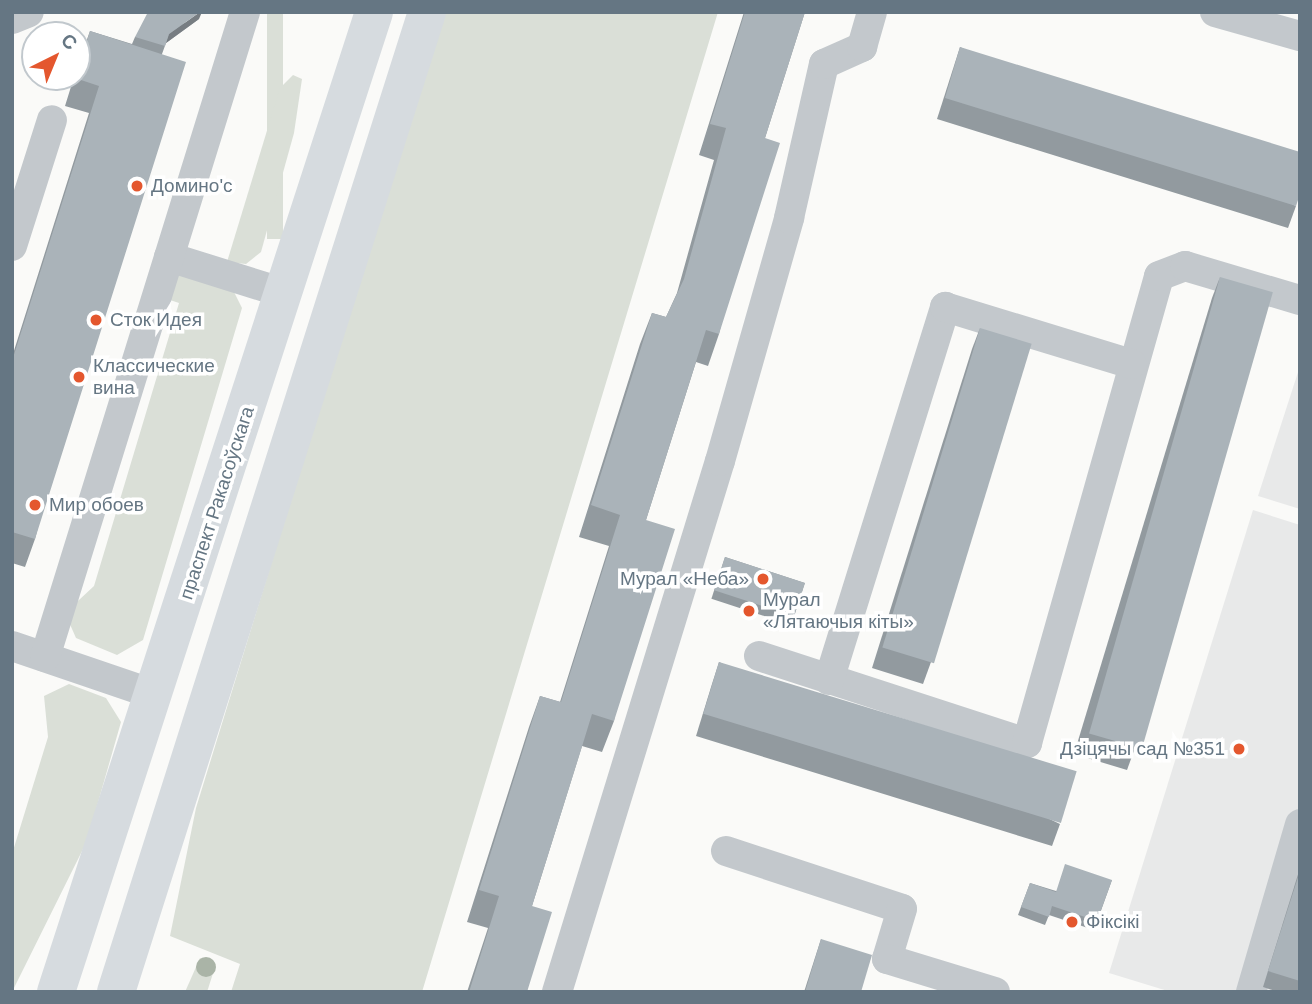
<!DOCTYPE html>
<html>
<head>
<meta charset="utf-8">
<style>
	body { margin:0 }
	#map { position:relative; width:1312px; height:1004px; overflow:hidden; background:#fafaf8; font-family:Arial,sans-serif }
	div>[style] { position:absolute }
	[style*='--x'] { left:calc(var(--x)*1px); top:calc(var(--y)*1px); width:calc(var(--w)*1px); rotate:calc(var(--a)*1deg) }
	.built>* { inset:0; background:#e8e9e9 }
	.green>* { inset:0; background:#dadfd7; transform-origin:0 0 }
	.minor>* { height:30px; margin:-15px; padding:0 15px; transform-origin:15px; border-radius:15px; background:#c3c8cc }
	.major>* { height:38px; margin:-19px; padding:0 19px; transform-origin:19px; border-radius:19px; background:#d6dbdf }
	.trees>* { width:20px; height:20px; margin:-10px; border-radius:50%; background:#aab4a7 }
	.wall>* { inset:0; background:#929a9f; transform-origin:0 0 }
	.shaded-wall>* { inset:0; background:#777d82 }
	.building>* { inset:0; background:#aab3b9; transform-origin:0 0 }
	.dots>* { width:19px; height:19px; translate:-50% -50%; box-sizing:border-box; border:4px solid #fff; border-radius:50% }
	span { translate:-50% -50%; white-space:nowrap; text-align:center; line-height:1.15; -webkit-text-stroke:7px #fff; paint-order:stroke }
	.poi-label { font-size:19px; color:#657683 }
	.left { translate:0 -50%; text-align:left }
	.right { translate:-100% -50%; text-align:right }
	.street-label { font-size:19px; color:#657683 }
	.frame { position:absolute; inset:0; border:14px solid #657683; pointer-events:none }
	.north { position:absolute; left:21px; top:21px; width:70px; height:70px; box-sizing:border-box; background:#fff; border:2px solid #c1c8cd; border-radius:50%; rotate:43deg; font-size:19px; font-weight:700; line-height:28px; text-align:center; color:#657683 }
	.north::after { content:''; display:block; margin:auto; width:24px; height:32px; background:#e4572e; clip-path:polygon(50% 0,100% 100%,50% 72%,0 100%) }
</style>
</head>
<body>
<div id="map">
	<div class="built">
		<i style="clip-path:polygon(1300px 366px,1300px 509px,1258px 496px)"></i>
		<i style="clip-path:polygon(1253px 510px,1300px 525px,1300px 992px,1171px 992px,1109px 973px)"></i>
	</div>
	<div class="green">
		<i style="left:267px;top:12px;width:16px;height:227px"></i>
		<i style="clip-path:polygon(441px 12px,718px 12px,422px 992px,231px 992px,240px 964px,170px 936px,196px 808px)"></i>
		<i style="clip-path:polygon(293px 75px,302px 79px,294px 133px,261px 252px,246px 264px,227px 262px,280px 88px)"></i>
		<i style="clip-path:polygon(177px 273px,233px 290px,242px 308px,143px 640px,117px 655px,76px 638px,65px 613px,94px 586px,179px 303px,161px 297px)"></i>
		<i style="clip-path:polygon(69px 684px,106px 698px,121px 722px,87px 841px,12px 992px,12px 854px,48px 737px,44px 696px)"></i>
		<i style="clip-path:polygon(200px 958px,216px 964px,207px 992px,185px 992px)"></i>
	</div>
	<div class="minor">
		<i style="--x:1215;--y:12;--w:88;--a:15.8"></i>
		<i style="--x:12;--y:19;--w:18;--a:-22"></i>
		<i style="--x:12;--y:246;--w:132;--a:-72.4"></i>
		<i style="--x:169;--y:257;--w:121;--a:17.4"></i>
		<i style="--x:12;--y:646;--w:152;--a:18.8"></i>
		<i style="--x:759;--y:656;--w:282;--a:18"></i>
		<i style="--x:1027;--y:743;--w:485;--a:-74.2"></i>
		<i style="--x:1159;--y:276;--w:28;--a:-21"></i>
		<i style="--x:1185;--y:266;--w:120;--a:16.5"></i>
		<i style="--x:45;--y:657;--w:675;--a:-72.77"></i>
		<i style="--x:829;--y:680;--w:391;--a:-72.7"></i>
		<i style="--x:945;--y:307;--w:195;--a:17"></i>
		<i style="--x:726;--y:851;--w:185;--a:18.2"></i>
		<i style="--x:902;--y:909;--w:52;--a:106.7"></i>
		<i style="--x:887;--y:959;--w:113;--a:17"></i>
		<i style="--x:557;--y:992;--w:555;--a:-72.94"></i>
		<i style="--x:720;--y:461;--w:253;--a:-74.1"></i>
		<i style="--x:789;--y:218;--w:158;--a:-77.2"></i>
		<i style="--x:824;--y:64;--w:42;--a:-24.1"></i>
		<i style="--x:862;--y:47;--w:36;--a:-74"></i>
		<i style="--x:1251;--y:992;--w:175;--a:-73.7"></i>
	</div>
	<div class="major">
		<i style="--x:56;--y:992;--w:1030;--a:-72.02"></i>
		<i style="--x:116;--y:992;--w:1028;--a:-72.39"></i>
	</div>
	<div class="trees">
		<i style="left:206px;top:967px"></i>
	</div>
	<div class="wall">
		<i style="clip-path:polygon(744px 12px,805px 12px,765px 138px,719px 334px,708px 366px,696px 362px,646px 520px,614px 721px,602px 752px,582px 746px,532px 906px,527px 992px,467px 992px,488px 928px,467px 922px,529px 727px,540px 696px,560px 702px,609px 546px,579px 537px,640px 344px,652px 313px,666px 317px,677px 293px,714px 160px,699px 155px)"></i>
		<i style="clip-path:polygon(199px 19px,166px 43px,162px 54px,35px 539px,25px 567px,12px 563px,12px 357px,89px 113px,65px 106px,74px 77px,77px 77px,77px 68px,80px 59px,90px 31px,132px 44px,135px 37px)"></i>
		<i style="clip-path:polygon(960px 47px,1296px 206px,1288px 228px,937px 119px)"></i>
		<i style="clip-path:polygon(1220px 277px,1135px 748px,1127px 770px,1074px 754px,1212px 298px)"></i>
		<i style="clip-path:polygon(980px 328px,931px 662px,923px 684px,872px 668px,972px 349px)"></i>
		<i style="left:725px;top:557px;width:84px;height:44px;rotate:18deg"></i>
		<i style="clip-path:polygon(719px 662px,1060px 824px,1052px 846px,696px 736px,712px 684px)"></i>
		<i style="clip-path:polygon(1300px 868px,1300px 992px,1278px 992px,1263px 987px)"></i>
		<i style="clip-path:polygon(1112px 880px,1094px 930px,1049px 915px,1045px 925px,1018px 915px,1030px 883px,1056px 891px)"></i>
		<i style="clip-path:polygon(821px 939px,861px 992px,804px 992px)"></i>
	</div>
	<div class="shaded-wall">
		<i style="clip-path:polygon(200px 12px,202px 12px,199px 19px,166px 43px,169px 34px)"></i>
	</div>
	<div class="building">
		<i style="clip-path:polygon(148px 12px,200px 12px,169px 34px,165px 46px,135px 37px)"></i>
		<i style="clip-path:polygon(745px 12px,805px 12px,765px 138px,780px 143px,719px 334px,706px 330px,646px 520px,675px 529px,614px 721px,592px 714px,580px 753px,532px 906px,552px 912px,527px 992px,469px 992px,499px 896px,479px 890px,540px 696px,561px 702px,620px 515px,591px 505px,652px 313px,666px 317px,684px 279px,726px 128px,710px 124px)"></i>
		<i style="clip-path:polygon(90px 31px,186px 62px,35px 539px,12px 532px,12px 361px,99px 86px,75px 78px,77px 77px,77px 72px)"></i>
		<i style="clip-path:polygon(960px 47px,1300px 152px,1300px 194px,1296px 206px,945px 98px)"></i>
		<i style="left:1220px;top:277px;width:55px;height:475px;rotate:16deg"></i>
		<i style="left:980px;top:328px;width:54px;height:334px;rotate:17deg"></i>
		<i style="left:725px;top:557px;width:84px;height:35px;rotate:18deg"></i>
		<i style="left:719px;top:662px;width:374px;height:54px;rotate:17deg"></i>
		<i style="clip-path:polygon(1065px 864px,1112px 880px,1097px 921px,1052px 906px,1049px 917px,1021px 907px,1030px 883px,1056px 892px)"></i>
		<i style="clip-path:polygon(1300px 871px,1300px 981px,1268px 971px)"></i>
		<i style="clip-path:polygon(821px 939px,872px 955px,861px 992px,805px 992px)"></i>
	</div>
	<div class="dots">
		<i style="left:137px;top:186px;background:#e4572e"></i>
		<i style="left:96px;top:320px;background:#e4572e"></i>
		<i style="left:79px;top:377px;background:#e4572e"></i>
		<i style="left:35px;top:505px;background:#e4572e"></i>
		<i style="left:763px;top:579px;background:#e4572e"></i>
		<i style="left:749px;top:611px;background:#e4572e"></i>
		<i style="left:1239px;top:749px;background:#e4572e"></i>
		<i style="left:1072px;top:922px;background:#e4572e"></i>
	</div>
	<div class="poi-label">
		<span class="left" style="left:151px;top:186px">Домино'c</span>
		<span class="left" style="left:110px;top:320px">Сток Идея</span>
		<span class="left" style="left:93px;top:377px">Классические<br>вина</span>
		<span class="left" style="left:49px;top:505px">Мир обоев</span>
		<span class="right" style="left:749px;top:579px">Мурал «Неба»</span>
		<span class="left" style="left:763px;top:611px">Мурал<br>«Лятаючыя кіты»</span>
		<span class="right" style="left:1225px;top:749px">Дзіцячы сад №351</span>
		<span class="left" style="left:1086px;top:922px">Фіксікі</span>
	</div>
	<div class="street-label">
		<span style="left:217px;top:503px;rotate:-72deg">праспект Ракасоўскага</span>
	</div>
	<div class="frame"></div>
	<div class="north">С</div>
</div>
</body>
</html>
